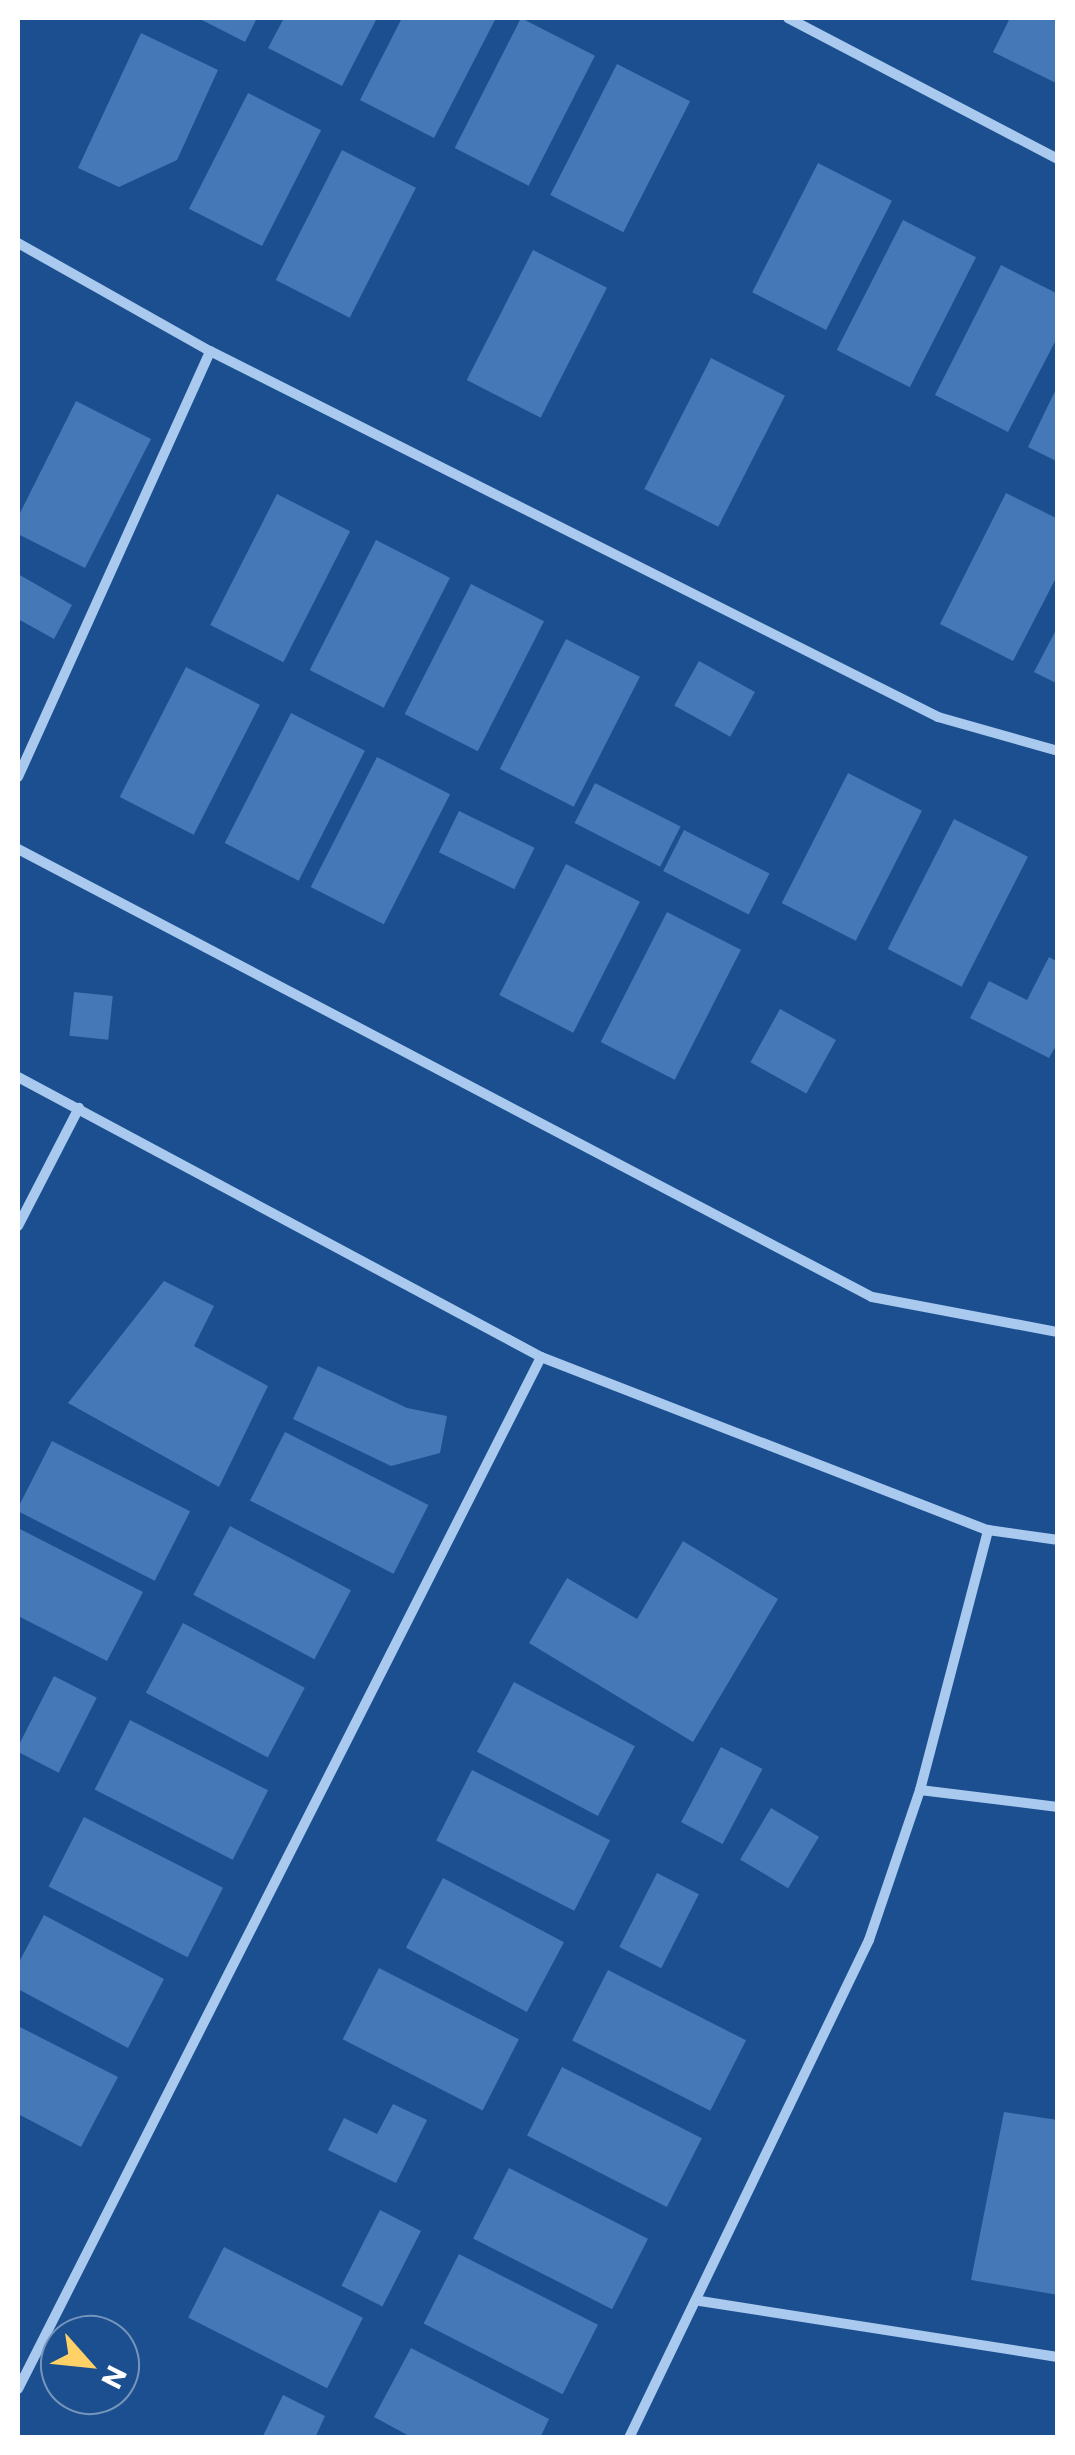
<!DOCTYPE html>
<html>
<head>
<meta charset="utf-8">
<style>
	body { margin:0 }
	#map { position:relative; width:1075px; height:2455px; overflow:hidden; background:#1b4f8f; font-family:Commissioner,sans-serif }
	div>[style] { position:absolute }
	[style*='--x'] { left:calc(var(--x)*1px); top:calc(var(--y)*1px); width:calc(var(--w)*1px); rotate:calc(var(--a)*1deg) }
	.building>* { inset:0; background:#4478b7; transform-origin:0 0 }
	.minor>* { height:10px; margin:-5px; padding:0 5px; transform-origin:5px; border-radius:5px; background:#a9c9ee }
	span { translate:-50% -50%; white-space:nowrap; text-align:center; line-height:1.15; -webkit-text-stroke:10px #1b4f8f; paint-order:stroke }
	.frame { position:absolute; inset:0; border:20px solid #fff; pointer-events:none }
	.north { position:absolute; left:40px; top:2315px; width:100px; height:100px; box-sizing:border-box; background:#1b4f8f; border:2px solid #7695bc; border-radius:50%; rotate:117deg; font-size:28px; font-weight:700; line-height:40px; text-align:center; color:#fff }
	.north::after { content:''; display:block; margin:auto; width:35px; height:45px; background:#ffd166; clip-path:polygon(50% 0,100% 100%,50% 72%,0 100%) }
</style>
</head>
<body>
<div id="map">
	<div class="building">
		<i style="clip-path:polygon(198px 18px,257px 18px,245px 42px)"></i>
		<i style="clip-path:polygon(284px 18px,377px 18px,342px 86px,268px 48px)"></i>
		<i style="clip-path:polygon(402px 18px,496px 18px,434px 138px,360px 100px)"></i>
		<i style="left:521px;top:18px;width:83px;height:146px;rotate:27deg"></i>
		<i style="clip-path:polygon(1010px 18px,1058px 18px,1058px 84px,993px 52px)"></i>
		<i style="clip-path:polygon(141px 33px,218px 70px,177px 160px,119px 187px,78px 168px)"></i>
		<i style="left:617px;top:64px;width:82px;height:147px;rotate:27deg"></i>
		<i style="left:248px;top:93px;width:82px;height:130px;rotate:27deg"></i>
		<i style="left:342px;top:150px;width:83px;height:146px;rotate:27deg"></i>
		<i style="left:818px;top:163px;width:83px;height:145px;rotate:27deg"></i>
		<i style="left:903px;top:220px;width:82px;height:146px;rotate:27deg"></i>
		<i style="left:533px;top:250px;width:83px;height:146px;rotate:27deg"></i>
		<i style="clip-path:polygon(1001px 265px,1058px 294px,1058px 336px,1008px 432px,935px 395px)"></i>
		<i style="left:711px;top:358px;width:83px;height:147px;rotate:27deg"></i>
		<i style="clip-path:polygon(1058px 385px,1058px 462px,1028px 447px)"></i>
		<i style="clip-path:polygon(76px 401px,151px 439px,85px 568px,18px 534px,18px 517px)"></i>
		<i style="clip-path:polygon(1006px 493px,1058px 519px,1058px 574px,1013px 661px,940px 624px)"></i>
		<i style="left:277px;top:494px;width:82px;height:147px;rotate:27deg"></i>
		<i style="left:376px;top:540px;width:83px;height:146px;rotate:27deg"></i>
		<i style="clip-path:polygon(18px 574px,72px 605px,54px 639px,18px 619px)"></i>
		<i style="left:471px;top:584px;width:82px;height:146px;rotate:27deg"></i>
		<i style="clip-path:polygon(1058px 626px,1058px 684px,1034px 672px)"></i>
		<i style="left:566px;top:639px;width:83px;height:146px;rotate:27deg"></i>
		<i style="left:699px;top:661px;width:64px;height:51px;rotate:29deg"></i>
		<i style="left:186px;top:667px;width:83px;height:146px;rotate:27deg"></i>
		<i style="left:291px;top:713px;width:83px;height:146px;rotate:27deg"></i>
		<i style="left:377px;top:757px;width:82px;height:146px;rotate:27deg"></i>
		<i style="left:848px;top:773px;width:83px;height:146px;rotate:27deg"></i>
		<i style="left:595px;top:783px;width:96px;height:45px;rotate:27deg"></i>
		<i style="left:459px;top:811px;width:84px;height:46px;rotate:26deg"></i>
		<i style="left:954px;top:819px;width:83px;height:146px;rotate:27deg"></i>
		<i style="left:684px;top:830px;width:96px;height:46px;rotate:27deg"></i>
		<i style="left:566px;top:864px;width:83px;height:147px;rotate:27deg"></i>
		<i style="left:667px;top:912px;width:83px;height:146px;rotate:27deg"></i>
		<i style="clip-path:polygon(1049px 957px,1058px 962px,1058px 1042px,1049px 1058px,970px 1018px,989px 981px,1027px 1000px)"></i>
		<i style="left:74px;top:992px;width:39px;height:44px;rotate:6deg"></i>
		<i style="left:780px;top:1009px;width:64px;height:61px;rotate:29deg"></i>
		<i style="clip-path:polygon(164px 1281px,214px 1306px,194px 1346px,268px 1386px,219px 1487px,68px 1403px)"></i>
		<i style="clip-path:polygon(318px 1366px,407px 1408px,447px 1416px,440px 1453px,391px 1466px,293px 1419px)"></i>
		<i style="left:285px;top:1432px;width:161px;height:77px;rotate:27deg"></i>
		<i style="left:52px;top:1441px;width:155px;height:78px;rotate:27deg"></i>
		<i style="left:230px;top:1526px;width:137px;height:78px;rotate:28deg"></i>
		<i style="clip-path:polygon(18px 1528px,143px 1592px,107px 1661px,18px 1616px)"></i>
		<i style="clip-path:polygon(683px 1541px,778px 1599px,693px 1742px,529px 1643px,567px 1578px,637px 1619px)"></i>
		<i style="left:183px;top:1623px;width:138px;height:79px;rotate:28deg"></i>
		<i style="left:54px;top:1676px;width:48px;height:84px;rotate:27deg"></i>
		<i style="left:514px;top:1682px;width:137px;height:79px;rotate:28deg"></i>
		<i style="left:130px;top:1720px;width:155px;height:78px;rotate:27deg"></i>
		<i style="left:721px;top:1747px;width:47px;height:85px;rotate:28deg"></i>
		<i style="left:472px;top:1770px;width:155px;height:79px;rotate:27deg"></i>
		<i style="left:771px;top:1808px;width:56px;height:60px;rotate:31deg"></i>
		<i style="left:84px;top:1817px;width:156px;height:78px;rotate:27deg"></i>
		<i style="left:657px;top:1873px;width:47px;height:83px;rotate:27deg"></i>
		<i style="left:443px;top:1878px;width:137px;height:79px;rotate:28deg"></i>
		<i style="clip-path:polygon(44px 1915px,164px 1979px,128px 2048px,18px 1989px,18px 1964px)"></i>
		<i style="left:379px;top:1968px;width:157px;height:80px;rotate:27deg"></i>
		<i style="left:608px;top:1970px;width:155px;height:79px;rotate:27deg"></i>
		<i style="clip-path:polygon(18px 2026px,118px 2077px,81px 2147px,18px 2114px)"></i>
		<i style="left:562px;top:2067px;width:157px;height:77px;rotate:27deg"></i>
		<i style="clip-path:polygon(393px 2104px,427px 2120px,396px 2183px,328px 2150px,344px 2118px,377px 2134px)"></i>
		<i style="clip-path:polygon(1004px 2112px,1058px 2120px,1058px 2295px,971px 2280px)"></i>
		<i style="left:509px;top:2168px;width:156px;height:79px;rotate:27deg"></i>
		<i style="left:380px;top:2210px;width:46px;height:85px;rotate:27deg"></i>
		<i style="left:224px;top:2247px;width:156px;height:79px;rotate:27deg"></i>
		<i style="left:459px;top:2254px;width:156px;height:78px;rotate:27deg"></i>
		<i style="clip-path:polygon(411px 2348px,549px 2419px,540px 2438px,413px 2438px,374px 2417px)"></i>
		<i style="clip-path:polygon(283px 2395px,325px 2416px,315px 2438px,262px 2438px)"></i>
	</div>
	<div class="minor">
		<i style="--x:788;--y:18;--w:305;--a:27.6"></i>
		<i style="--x:18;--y:243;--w:220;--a:29.4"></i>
		<i style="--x:210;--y:351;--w:815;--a:26.69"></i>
		<i style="--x:938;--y:717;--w:125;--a:15.8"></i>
		<i style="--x:18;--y:777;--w:467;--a:-65.7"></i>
		<i style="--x:18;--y:849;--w:964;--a:27.68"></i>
		<i style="--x:872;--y:1297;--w:189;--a:10.7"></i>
		<i style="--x:18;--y:1077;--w:593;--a:28.16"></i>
		<i style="--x:541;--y:1357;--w:479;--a:21.2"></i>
		<i style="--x:988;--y:1530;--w:71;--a:8.1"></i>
		<i style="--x:18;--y:1226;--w:133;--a:-62.7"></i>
		<i style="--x:920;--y:1790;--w:139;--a:7"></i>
		<i style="--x:700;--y:2301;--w:362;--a:8.9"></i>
		<i style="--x:18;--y:2389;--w:1157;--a:-63.12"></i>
		<i style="--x:629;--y:2438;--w:553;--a:-64.27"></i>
		<i style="--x:869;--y:1940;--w:158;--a:-71.2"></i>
		<i style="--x:920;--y:1790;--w:269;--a:-75.3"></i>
	</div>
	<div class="frame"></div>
	<div class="north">N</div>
</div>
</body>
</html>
